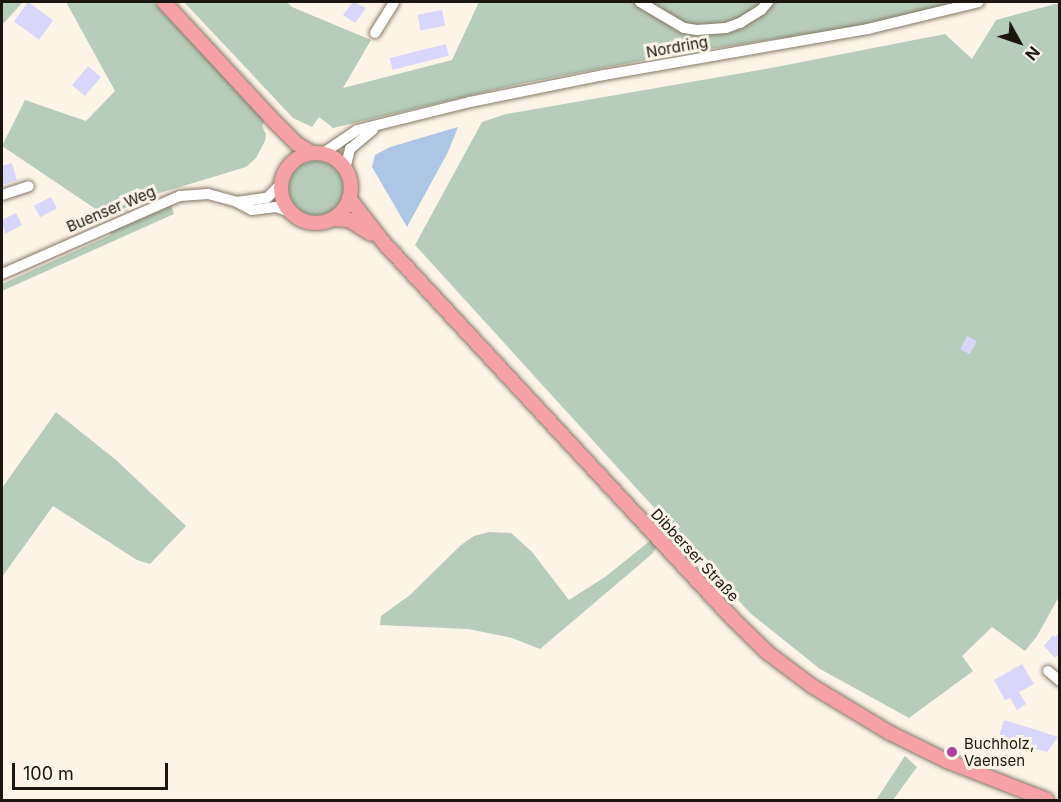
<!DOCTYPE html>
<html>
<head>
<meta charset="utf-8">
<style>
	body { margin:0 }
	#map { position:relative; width:1061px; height:802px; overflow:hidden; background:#fdf4e8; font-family:Inter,sans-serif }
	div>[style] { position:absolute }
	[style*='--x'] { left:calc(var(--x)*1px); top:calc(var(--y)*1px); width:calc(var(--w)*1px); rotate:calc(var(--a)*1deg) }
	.green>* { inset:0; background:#b7ccba }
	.round { border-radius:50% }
	.water>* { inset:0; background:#aec6e5 }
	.building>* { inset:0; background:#d8d6fb; transform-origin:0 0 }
	.roads { filter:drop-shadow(0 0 2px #847765) drop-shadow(0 0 2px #847765) }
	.minor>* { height:10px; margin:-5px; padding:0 5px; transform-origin:5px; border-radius:5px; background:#fff }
	.major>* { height:14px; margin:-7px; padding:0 7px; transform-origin:7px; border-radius:7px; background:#f5a1a5 }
	.major>.ring { margin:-7px; padding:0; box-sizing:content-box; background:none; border:14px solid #f5a1a5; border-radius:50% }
	.dots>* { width:16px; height:16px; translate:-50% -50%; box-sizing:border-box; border:3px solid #fdf4e8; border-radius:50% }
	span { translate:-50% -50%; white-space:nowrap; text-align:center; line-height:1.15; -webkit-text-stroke:6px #fdf4e8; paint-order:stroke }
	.street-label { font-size:15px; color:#1b160f }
	.poi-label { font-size:15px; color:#1b160f }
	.left { translate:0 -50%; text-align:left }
	.frame { position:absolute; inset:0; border:3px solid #1b160f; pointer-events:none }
	.north { position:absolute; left:989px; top:12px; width:60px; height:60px; -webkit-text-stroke:4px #fdf4e8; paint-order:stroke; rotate:130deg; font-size:16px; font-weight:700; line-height:24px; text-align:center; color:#1b160f }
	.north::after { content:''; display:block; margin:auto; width:21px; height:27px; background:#1b160f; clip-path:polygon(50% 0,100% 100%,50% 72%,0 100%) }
	.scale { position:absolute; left:12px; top:763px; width:156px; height:27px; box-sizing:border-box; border:3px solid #1b160f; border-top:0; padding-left:8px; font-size:18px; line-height:21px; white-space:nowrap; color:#1b160f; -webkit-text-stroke:4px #fdf4e8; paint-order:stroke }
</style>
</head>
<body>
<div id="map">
	<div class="green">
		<i style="clip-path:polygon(2px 2px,23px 2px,2px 25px)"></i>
		<i style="clip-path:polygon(66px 2px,153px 2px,265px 120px,262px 126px,266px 134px,265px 141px,256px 158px,246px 167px,160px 193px,106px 216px,2px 146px,25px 100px,86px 121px,115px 91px)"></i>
		<i style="clip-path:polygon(184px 2px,287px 2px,292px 7px,371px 40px,343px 88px,452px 60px,479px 2px,640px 2px,673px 16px,651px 2px,964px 2px,849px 28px,676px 54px,520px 84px,333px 128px,319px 117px,312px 127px,293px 118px)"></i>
		<i style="clip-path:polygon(1059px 3px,1060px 595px,1037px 636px,1025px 651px,992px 627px,962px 656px,973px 671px,909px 718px,820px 669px,750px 613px,415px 245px,482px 122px,506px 114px,771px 68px,945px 34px,972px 59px,996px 20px)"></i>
		<i class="round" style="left:289px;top:161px;width:54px;height:54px"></i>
		<i style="clip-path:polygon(171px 205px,174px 214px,2px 291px,2px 284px,111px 235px,110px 230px)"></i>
		<i style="clip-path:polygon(56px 412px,116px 460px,186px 526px,150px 564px,137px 560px,53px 506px,2px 577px,2px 488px)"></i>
		<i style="clip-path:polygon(489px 532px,511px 533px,532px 552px,569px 600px,605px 577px,656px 536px,660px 542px,652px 554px,540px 649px,512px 638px,468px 629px,380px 625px,381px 616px,410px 595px,461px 545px,474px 536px)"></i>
		<i style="clip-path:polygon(905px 756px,917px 767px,893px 800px,876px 800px)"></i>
	</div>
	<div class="water">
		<i style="clip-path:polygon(458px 127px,448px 152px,407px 227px,372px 167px,375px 155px,390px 147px)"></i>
	</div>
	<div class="building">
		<i style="left:28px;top:2px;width:31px;height:24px;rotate:36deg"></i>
		<i style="clip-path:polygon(353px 2px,366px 8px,355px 23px,343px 15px)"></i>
		<i style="left:442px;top:10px;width:16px;height:25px;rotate:79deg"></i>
		<i style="left:446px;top:44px;width:12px;height:58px;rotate:76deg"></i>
		<i style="left:88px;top:66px;width:17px;height:25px;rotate:40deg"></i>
		<i style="clip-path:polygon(12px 163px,17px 180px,2px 185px,2px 166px)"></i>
		<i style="left:51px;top:197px;width:13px;height:19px;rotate:63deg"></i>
		<i style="clip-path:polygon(16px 213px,22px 225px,5px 234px,2px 220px)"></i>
		<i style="left:967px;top:336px;width:11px;height:15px;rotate:27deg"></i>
		<i style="clip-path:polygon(1059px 633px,1059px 654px,1055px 658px,1044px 646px,1053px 635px,1055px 637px)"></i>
		<i style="clip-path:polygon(1022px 664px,1034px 684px,1019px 692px,1026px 704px,1017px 710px,1010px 698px,1005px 700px,994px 680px)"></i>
		<i style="clip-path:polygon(1004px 720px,1037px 730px,1058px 737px,1047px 752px,998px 739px)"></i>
	</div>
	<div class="roads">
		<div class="minor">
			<i style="--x:640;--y:2;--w:51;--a:30.6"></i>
			<i style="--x:684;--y:28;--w:13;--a:9"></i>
			<i style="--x:697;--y:30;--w:29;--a:-4"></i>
			<i style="--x:726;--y:28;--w:15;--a:-20"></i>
			<i style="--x:740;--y:23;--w:25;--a:-32"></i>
			<i style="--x:761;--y:10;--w:11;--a:-49"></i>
			<i style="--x:375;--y:33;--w:36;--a:-58"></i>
			<i style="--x:322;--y:154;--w:42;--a:-34.4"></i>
			<i style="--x:357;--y:130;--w:116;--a:-13.9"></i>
			<i style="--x:470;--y:102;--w:137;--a:-11.4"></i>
			<i style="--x:604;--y:75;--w:268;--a:-9.9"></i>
			<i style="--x:868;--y:29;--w:114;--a:-13.7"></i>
			<i style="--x:345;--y:169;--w:21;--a:-76"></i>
			<i style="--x:350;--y:149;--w:30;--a:-40"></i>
			<i style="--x:2;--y:195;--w:28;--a:-18"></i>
			<i style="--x:237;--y:202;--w:30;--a:-8"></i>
			<i style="--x:267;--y:198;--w:20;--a:-45"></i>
			<i style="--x:2;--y:274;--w:194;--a:-23.7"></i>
			<i style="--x:180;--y:196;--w:28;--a:-4"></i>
			<i style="--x:208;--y:194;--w:30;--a:15"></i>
			<i style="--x:237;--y:202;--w:17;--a:28"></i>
			<i style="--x:252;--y:210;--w:24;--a:-7"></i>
			<i style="--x:276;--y:207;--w:15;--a:20"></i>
			<i style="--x:1048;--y:671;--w:16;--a:40"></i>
		</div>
		<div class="major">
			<i style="--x:164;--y:2;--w:159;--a:47.3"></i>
			<i style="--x:272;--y:119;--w:35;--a:45"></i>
			<i style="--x:297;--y:144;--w:17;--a:31"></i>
			<i class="ring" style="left:281px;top:153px;width:56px;height:56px"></i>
			<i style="--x:349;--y:198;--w:58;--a:52"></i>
			<i style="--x:385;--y:244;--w:510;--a:47.14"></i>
			<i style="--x:732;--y:618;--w:50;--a:44.2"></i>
			<i style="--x:768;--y:653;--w:55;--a:36.9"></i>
			<i style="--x:812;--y:686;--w:91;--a:31.1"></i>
			<i style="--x:890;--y:733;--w:64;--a:26.2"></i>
			<i style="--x:947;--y:761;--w:107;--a:21.3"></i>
			<i style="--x:332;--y:219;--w:17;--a:3"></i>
			<i style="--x:349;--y:220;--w:26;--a:32"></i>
		</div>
	</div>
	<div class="dots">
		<i style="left:952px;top:752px;background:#ab41a1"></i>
	</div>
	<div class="street-label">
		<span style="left:677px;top:47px;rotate:-10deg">Nordring</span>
		<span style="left:111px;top:209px;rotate:-23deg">Buenser Weg</span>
		<span style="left:695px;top:555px;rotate:47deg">Dibberser Straße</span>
	</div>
	<div class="poi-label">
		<span class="left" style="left:964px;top:752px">Buchholz,<br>Vaensen</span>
	</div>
	<div class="frame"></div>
	<div class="north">N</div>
	<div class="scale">100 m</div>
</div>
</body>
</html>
